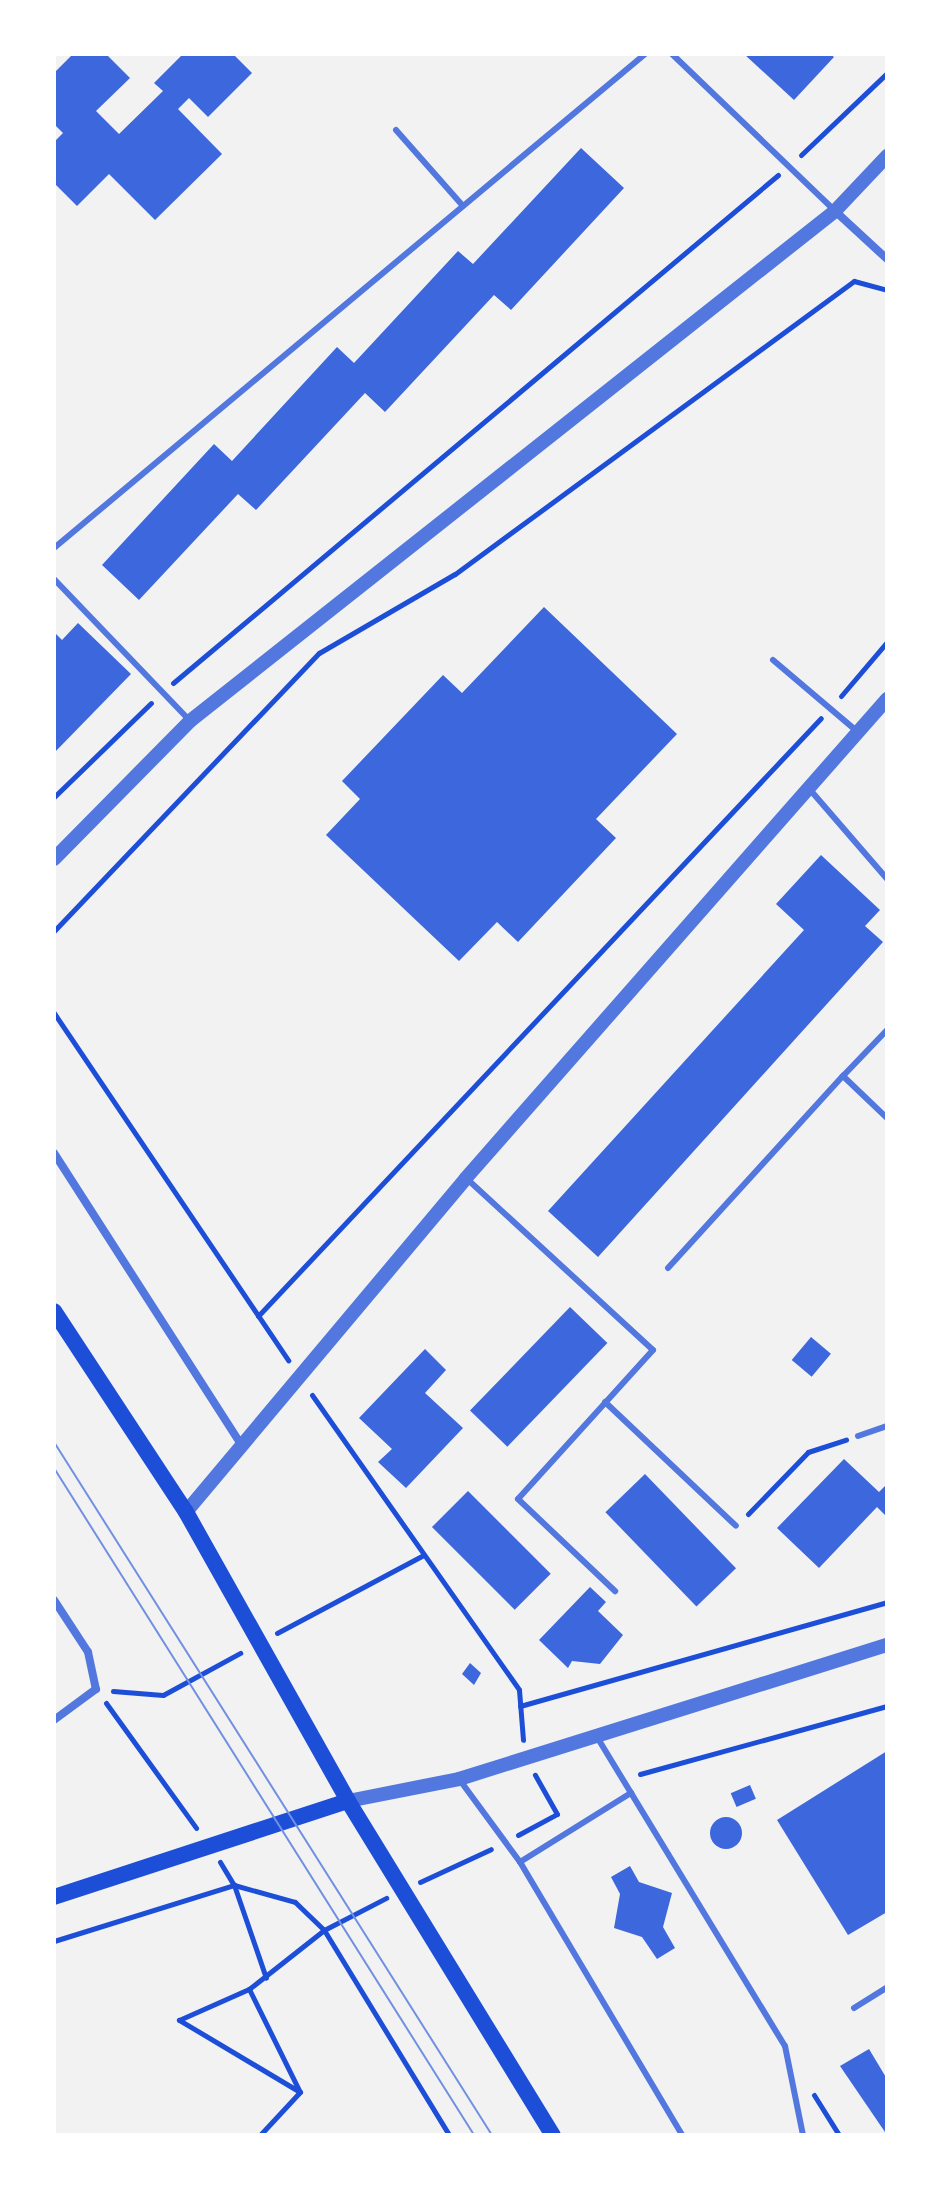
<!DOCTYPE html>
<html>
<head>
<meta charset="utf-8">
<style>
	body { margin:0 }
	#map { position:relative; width:941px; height:2189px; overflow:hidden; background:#f2f2f2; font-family:"PT Serif",serif }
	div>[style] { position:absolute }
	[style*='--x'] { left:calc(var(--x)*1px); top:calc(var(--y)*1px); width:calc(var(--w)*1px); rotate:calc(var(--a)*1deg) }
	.building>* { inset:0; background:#3d67dc; transform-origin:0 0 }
	.round { border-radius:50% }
	.path>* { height:5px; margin:-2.5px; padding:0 2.5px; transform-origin:2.5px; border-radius:2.5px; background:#1d4ed8 }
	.service>* { height:6px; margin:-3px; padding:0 3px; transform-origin:3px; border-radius:3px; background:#5277de }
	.minor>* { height:8px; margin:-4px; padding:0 4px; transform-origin:4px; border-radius:4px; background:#5277de }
	.tertiary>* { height:14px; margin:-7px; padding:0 7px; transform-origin:7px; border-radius:7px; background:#5277de }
	.secondary>* { height:16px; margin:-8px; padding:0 8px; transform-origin:8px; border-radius:8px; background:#1d4ed8 }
	.tram>* { height:2px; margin:-1px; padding:0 1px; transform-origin:1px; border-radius:1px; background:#7290e2 }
	span { translate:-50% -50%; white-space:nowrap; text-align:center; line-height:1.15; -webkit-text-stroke:7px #fff; paint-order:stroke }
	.frame { position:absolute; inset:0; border:56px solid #fff; pointer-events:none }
</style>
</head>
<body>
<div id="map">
	<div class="building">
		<i style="clip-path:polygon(73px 54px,106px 54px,130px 78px,96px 111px,119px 134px,163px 91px,154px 83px,183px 54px,233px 54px,252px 73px,208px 117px,189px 98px,178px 109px,222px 154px,155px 220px,109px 174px,77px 206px,54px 183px,54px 142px,63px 133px,54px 124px,54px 73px)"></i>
		<i style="clip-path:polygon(744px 54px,830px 54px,834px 57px,794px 100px)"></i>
		<i style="clip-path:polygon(581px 148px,624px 188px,511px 310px,494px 295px,385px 412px,365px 393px,256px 510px,238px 494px,139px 600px,102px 565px,214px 444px,232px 461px,337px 347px,354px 363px,458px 251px,473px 264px)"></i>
		<i style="clip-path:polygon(544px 607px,677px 734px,596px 819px,616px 838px,518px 942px,497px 922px,459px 961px,326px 835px,360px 799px,342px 781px,443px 675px,462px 693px)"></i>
		<i style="clip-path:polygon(78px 623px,131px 674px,54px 753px,54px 632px,62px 640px)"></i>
		<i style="clip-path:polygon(821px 855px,880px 910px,865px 926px,883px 942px,598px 1257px,548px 1211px,804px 930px,776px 904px)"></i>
		<i style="left:570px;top:1307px;width:52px;height:144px;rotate:44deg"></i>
		<i style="left:811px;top:1337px;width:26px;height:30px;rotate:40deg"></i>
		<i style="clip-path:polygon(425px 1349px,446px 1370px,425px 1393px,463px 1428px,406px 1488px,378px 1462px,392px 1449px,359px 1418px)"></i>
		<i style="clip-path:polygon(844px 1459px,879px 1492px,887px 1484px,887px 1517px,877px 1507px,819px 1568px,777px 1528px)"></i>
		<i style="left:645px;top:1474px;width:131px;height:55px;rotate:46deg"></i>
		<i style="left:468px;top:1491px;width:117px;height:51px;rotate:45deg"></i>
		<i style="clip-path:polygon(590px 1587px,606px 1602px,598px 1611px,623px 1635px,600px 1664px,572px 1661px,568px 1668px,539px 1640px)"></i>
		<i style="clip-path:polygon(470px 1663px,481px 1673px,474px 1685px,462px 1674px)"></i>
		<i style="clip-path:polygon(887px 1751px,887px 1912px,848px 1935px,777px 1820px)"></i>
		<i style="left:750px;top:1785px;width:15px;height:21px;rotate:67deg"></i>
		<i class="round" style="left:710px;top:1817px;width:32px;height:32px"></i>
		<i style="clip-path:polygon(630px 1866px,639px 1882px,672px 1893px,663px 1927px,675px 1948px,657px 1959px,642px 1937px,614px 1928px,620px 1894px,611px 1877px)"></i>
		<i style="clip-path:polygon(869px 2049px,887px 2079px,887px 2135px,840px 2066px)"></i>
	</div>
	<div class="path">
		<i style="--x:801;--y:155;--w:119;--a:-43.6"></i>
		<i style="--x:173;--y:683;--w:790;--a:-40.02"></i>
		<i style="--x:841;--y:696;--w:71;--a:-49.6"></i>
		<i style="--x:54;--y:797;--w:135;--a:-44.1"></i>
		<i style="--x:54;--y:931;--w:384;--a:-46.4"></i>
		<i style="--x:319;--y:653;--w:157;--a:-30.2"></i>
		<i style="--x:455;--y:574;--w:495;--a:-36.3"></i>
		<i style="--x:854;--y:281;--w:34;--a:15"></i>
		<i style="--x:54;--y:1013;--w:419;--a:56"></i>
		<i style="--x:258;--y:1316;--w:821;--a:-46.73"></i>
		<i style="--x:312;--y:1395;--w:360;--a:54.9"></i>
		<i style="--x:519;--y:1690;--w:50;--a:85.4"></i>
		<i style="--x:748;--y:1514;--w:86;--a:-45.9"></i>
		<i style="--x:808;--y:1452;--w:40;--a:-18"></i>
		<i style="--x:277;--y:1633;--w:166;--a:-28"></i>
		<i style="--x:113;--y:1691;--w:50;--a:4.6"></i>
		<i style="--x:163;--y:1695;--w:88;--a:-28.6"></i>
		<i style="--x:106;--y:1703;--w:154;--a:54.2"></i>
		<i style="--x:520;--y:1706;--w:381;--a:-15.8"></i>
		<i style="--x:640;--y:1774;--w:256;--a:-15.4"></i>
		<i style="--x:518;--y:1835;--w:44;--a:-28.3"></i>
		<i style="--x:557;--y:1814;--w:45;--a:-119.4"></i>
		<i style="--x:220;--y:1862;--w:27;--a:59"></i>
		<i style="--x:234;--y:1885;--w:63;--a:15.6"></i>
		<i style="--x:295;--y:1902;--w:40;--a:44"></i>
		<i style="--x:324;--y:1930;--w:240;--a:58.6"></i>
		<i style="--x:420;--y:1882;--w:78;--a:-24.9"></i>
		<i style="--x:54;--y:1941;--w:189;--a:-17.3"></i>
		<i style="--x:234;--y:1885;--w:98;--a:71"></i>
		<i style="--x:249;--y:1989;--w:115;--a:63.7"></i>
		<i style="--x:814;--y:2095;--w:47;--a:58"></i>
		<i style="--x:260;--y:2135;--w:59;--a:-47.1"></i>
		<i style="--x:300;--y:2092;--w:141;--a:-149.2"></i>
		<i style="--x:179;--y:2020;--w:77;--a:-23.9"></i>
		<i style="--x:249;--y:1989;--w:95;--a:-38.2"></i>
		<i style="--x:324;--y:1930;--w:70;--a:-27.3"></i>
	</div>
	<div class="service">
		<i style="--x:672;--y:54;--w:225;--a:43.9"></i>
		<i style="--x:396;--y:130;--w:101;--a:48.6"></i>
		<i style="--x:54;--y:548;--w:770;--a:-39.89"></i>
		<i style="--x:54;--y:579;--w:195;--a:46.2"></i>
		<i style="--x:773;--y:660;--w:113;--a:40.3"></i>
		<i style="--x:812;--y:792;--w:115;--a:49.2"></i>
		<i style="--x:887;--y:1030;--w:64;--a:133.7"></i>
		<i style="--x:843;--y:1076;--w:61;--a:43.7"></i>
		<i style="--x:466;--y:1178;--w:254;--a:42.6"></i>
		<i style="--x:653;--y:1350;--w:201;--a:132.2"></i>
		<i style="--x:518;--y:1499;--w:134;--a:43.5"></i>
		<i style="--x:668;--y:1268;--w:260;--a:-47.7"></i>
		<i style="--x:605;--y:1402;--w:180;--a:43.4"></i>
		<i style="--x:858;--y:1436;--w:31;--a:-19"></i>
		<i style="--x:597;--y:1737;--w:362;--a:58.7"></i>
		<i style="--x:785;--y:2046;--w:91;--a:78.6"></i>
		<i style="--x:459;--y:1779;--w:103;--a:53.7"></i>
		<i style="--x:520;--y:1862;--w:317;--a:59.3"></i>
		<i style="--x:520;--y:1862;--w:131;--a:-31.9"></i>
		<i style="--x:854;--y:2008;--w:39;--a:-32"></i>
	</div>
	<div class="minor">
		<i style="--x:835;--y:211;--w:71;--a:42.7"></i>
		<i style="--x:54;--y:1153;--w:345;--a:57.3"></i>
		<i style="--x:54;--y:1600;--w:62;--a:56.8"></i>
		<i style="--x:88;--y:1652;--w:38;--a:78"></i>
		<i style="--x:96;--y:1689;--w:52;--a:143.6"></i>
	</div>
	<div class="tertiary">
		<i style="--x:54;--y:859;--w:194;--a:-45.4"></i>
		<i style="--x:190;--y:721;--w:822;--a:-38.33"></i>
		<i style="--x:835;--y:211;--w:76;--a:-46.6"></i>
		<i style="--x:186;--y:1512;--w:436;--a:-50"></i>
		<i style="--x:466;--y:1178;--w:638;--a:-48.69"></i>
		<i style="--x:348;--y:1801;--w:113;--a:-11.2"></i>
		<i style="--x:459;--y:1779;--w:448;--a:-17.4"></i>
	</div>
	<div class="secondary">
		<i style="--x:54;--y:1311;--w:240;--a:56.7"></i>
		<i style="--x:186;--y:1512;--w:331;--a:60.7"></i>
		<i style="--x:348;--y:1801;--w:392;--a:58.5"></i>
		<i style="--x:54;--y:1897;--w:309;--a:-18.1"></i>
	</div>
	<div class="tram">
		<i style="--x:54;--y:1442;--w:820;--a:57.71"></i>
		<i style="--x:54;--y:1468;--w:788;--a:57.8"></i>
	</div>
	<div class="frame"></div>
</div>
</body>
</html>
